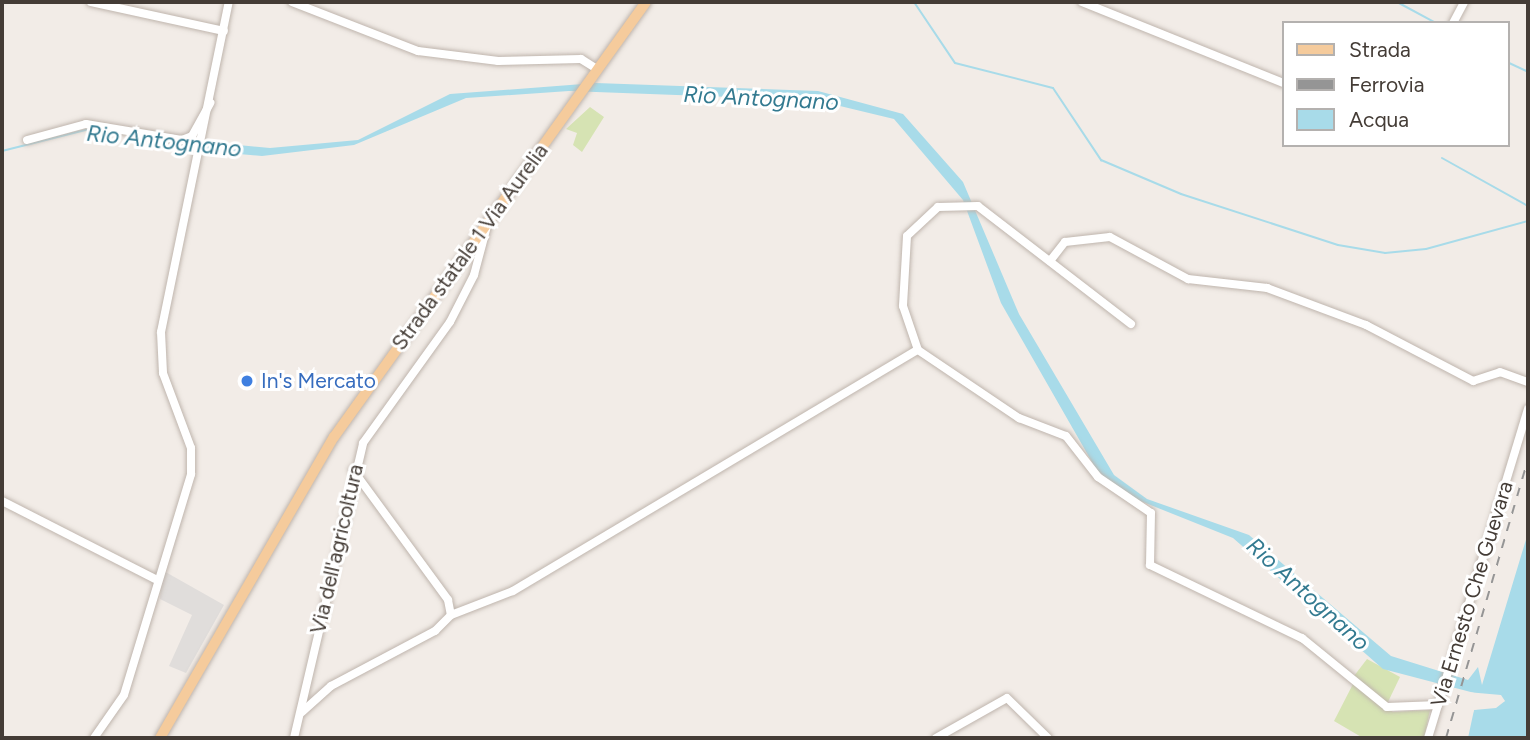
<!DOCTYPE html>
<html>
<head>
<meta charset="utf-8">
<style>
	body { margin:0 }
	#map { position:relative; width:1530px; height:740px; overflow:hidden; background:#f2ece7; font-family:Figtree,sans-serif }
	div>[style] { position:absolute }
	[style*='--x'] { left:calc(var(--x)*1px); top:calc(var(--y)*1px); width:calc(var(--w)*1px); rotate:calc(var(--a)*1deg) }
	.green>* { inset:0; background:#d6e3b3 }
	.parking>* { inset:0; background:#e0dddb }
	.water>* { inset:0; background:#a8dbe9 }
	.pier>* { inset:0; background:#f2ece7 }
	.stream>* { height:2px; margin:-1px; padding:0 1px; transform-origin:1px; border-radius:1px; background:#a8dbe9 }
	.roads { filter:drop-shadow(0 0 2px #bfb5ad) drop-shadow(0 0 2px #bfb5ad) }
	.minor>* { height:8px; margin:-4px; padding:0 4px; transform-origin:4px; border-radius:4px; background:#fff }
	.major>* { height:10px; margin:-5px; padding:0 5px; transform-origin:5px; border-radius:5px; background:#f5cb9c }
	.rail>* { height:2px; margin-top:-1px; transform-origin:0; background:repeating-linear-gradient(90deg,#959595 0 9px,transparent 0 18px) }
	.dots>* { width:19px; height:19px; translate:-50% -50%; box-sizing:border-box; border:4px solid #fff; border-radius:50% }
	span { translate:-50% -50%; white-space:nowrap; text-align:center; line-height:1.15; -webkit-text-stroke:6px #fff; paint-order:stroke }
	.street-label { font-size:21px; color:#443c36 }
	.shop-label { font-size:21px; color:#366cbe }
	.left { translate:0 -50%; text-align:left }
	.water-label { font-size:23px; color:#337a90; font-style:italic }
	.frame { position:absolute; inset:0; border:4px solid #443c36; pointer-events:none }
	.legend { position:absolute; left:1282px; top:21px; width:228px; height:126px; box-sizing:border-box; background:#fff; border:2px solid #b4b1af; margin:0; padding:9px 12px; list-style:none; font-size:21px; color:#443c36 }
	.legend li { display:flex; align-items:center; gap:14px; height:35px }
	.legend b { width:35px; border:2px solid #b4b1af }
</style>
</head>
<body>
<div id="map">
	<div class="green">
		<i style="clip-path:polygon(590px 107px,604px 117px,582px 152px,573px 145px,577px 133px,566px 129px)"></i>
		<i style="clip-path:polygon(1367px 659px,1400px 677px,1387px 704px,1354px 676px)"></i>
		<i style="clip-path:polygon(1353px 684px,1393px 712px,1430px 710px,1424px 738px,1363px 738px,1334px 721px)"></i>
	</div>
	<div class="parking">
		<i style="clip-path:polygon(162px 570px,224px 605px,186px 673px,169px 666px,192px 615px,160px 599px)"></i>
	</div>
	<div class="water">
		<i style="clip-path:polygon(596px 83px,818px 91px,903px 114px,963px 182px,1019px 314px,1114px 475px,1147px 499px,1249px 535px,1391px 656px,1468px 680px,1478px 667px,1482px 685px,1528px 533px,1528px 738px,1468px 738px,1474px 710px,1505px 701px,1383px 669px,1233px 538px,1118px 492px,1096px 469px,1001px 303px,963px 200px,894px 119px,815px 100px,569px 91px,466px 98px,354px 145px,262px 156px,205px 151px,208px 142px,270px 148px,358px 140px,450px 94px)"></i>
	</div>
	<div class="pier">
		<i style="clip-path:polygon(1467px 692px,1501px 695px,1505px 701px,1496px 708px,1474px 710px,1464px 738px,1471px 708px,1501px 701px)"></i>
	</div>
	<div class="stream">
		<i style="--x:914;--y:2;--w:73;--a:56.1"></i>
		<i style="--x:955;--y:63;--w:101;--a:14.3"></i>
		<i style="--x:1053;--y:88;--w:87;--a:56.3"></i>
		<i style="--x:1101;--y:160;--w:87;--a:23"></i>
		<i style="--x:1181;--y:194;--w:165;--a:18"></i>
		<i style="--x:1338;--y:245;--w:48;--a:9.7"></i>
		<i style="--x:1385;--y:253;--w:41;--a:-5.6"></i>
		<i style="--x:1426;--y:249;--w:106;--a:-15.4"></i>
		<i style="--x:1397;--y:2;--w:44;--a:28.3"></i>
		<i style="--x:1507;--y:62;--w:23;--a:25"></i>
		<i style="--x:143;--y:137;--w:54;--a:10.7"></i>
		<i style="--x:2;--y:151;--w:90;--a:-14.2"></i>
		<i style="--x:1442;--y:158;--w:98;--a:29.2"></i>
	</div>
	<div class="roads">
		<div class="minor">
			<i style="--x:91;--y:2;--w:136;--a:12.3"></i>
			<i style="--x:292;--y:2;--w:135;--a:21.3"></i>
			<i style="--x:418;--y:51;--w:81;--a:7.1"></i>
			<i style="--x:498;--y:61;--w:83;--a:-1.4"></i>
			<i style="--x:581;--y:59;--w:19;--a:32"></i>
			<i style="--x:1082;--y:2;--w:217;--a:21.9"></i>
			<i style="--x:1453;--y:23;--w:24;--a:-62"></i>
			<i style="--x:27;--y:140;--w:61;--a:-15.2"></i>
			<i style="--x:86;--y:124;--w:97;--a:9.5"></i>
			<i style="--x:182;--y:140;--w:11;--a:-22"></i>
			<i style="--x:192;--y:136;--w:38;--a:-61"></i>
			<i style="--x:1050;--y:261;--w:24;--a:-52"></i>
			<i style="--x:1065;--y:242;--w:45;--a:-6.3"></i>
			<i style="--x:1110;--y:237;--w:89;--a:28.3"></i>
			<i style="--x:1188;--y:279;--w:80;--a:6.5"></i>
			<i style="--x:1267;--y:288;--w:106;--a:20.5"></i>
			<i style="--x:1366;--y:325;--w:121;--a:27.6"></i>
			<i style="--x:1473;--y:381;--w:28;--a:-18"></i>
			<i style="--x:1500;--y:372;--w:30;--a:20"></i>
			<i style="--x:1131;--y:324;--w:193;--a:-142.4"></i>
			<i style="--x:978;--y:206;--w:40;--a:178.6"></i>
			<i style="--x:938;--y:207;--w:42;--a:136.9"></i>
			<i style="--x:907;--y:236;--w:70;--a:93.3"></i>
			<i style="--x:903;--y:306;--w:46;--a:71.2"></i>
			<i style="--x:918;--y:350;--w:122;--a:34"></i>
			<i style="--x:1019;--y:418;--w:50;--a:21"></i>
			<i style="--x:1066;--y:436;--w:52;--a:52"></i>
			<i style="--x:1098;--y:477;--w:64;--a:34.2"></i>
			<i style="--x:1151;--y:513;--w:52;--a:91.1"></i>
			<i style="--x:1150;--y:565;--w:169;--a:25.7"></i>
			<i style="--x:1302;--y:638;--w:109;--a:39.1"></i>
			<i style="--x:1387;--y:707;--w:51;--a:-2.2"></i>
			<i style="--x:353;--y:470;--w:161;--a:53.8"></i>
			<i style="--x:448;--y:600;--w:15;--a:79"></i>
			<i style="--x:2;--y:501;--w:172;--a:27"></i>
			<i style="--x:302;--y:712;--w:39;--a:-42"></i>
			<i style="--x:331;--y:686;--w:118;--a:-27.9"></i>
			<i style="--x:435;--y:631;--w:23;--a:-45"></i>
			<i style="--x:451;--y:615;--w:66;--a:-21.2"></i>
			<i style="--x:513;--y:591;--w:471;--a:-30.8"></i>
			<i style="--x:94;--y:738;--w:52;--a:-55.1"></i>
			<i style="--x:124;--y:695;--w:231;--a:-73.1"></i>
			<i style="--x:191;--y:474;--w:26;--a:-90"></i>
			<i style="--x:191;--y:448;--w:80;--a:-110.5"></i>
			<i style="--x:163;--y:373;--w:41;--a:-92.8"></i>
			<i style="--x:161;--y:332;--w:337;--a:-78.4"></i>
			<i style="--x:294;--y:738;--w:303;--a:-76.8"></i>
			<i style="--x:363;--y:443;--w:149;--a:-54.3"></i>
			<i style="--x:450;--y:322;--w:53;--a:-62.9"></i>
			<i style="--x:474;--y:275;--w:51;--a:-75.1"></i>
			<i style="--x:936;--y:738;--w:81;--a:-29.4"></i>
			<i style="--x:1007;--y:698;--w:57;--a:44.3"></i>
			<i style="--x:1428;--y:738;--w:344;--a:-73.1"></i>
		</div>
		<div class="major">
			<i style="--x:160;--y:738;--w:348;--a:-60"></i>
			<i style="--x:334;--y:437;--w:535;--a:-54.35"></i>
		</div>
	</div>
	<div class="rail">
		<i style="--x:1446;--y:738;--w:290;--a:-73.6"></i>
	</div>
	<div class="dots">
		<i style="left:247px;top:381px;background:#3f7fe0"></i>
	</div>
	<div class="street-label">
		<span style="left:470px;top:247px;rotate:-54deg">Strada statale 1 Via Aurelia</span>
		<span style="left:337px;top:549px;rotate:-77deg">Via dell'agricoltura</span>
		<span style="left:1472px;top:594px;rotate:-73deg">Via Ernesto Che Guevara</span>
	</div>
	<div class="shop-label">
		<span class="left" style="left:261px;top:381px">In's Mercato</span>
	</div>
	<div class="water-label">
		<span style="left:761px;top:98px;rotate:3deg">Rio Antognano</span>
		<span style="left:164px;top:141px;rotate:6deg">Rio Antognano</span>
		<span style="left:1308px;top:594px;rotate:42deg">Rio Antognano</span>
	</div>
	<div class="frame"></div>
	<ul class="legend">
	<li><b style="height:9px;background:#f5cb9c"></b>Strada</li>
	<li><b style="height:9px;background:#959595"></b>Ferrovia</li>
	<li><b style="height:19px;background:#a8dbe9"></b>Acqua</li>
	</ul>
</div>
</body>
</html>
